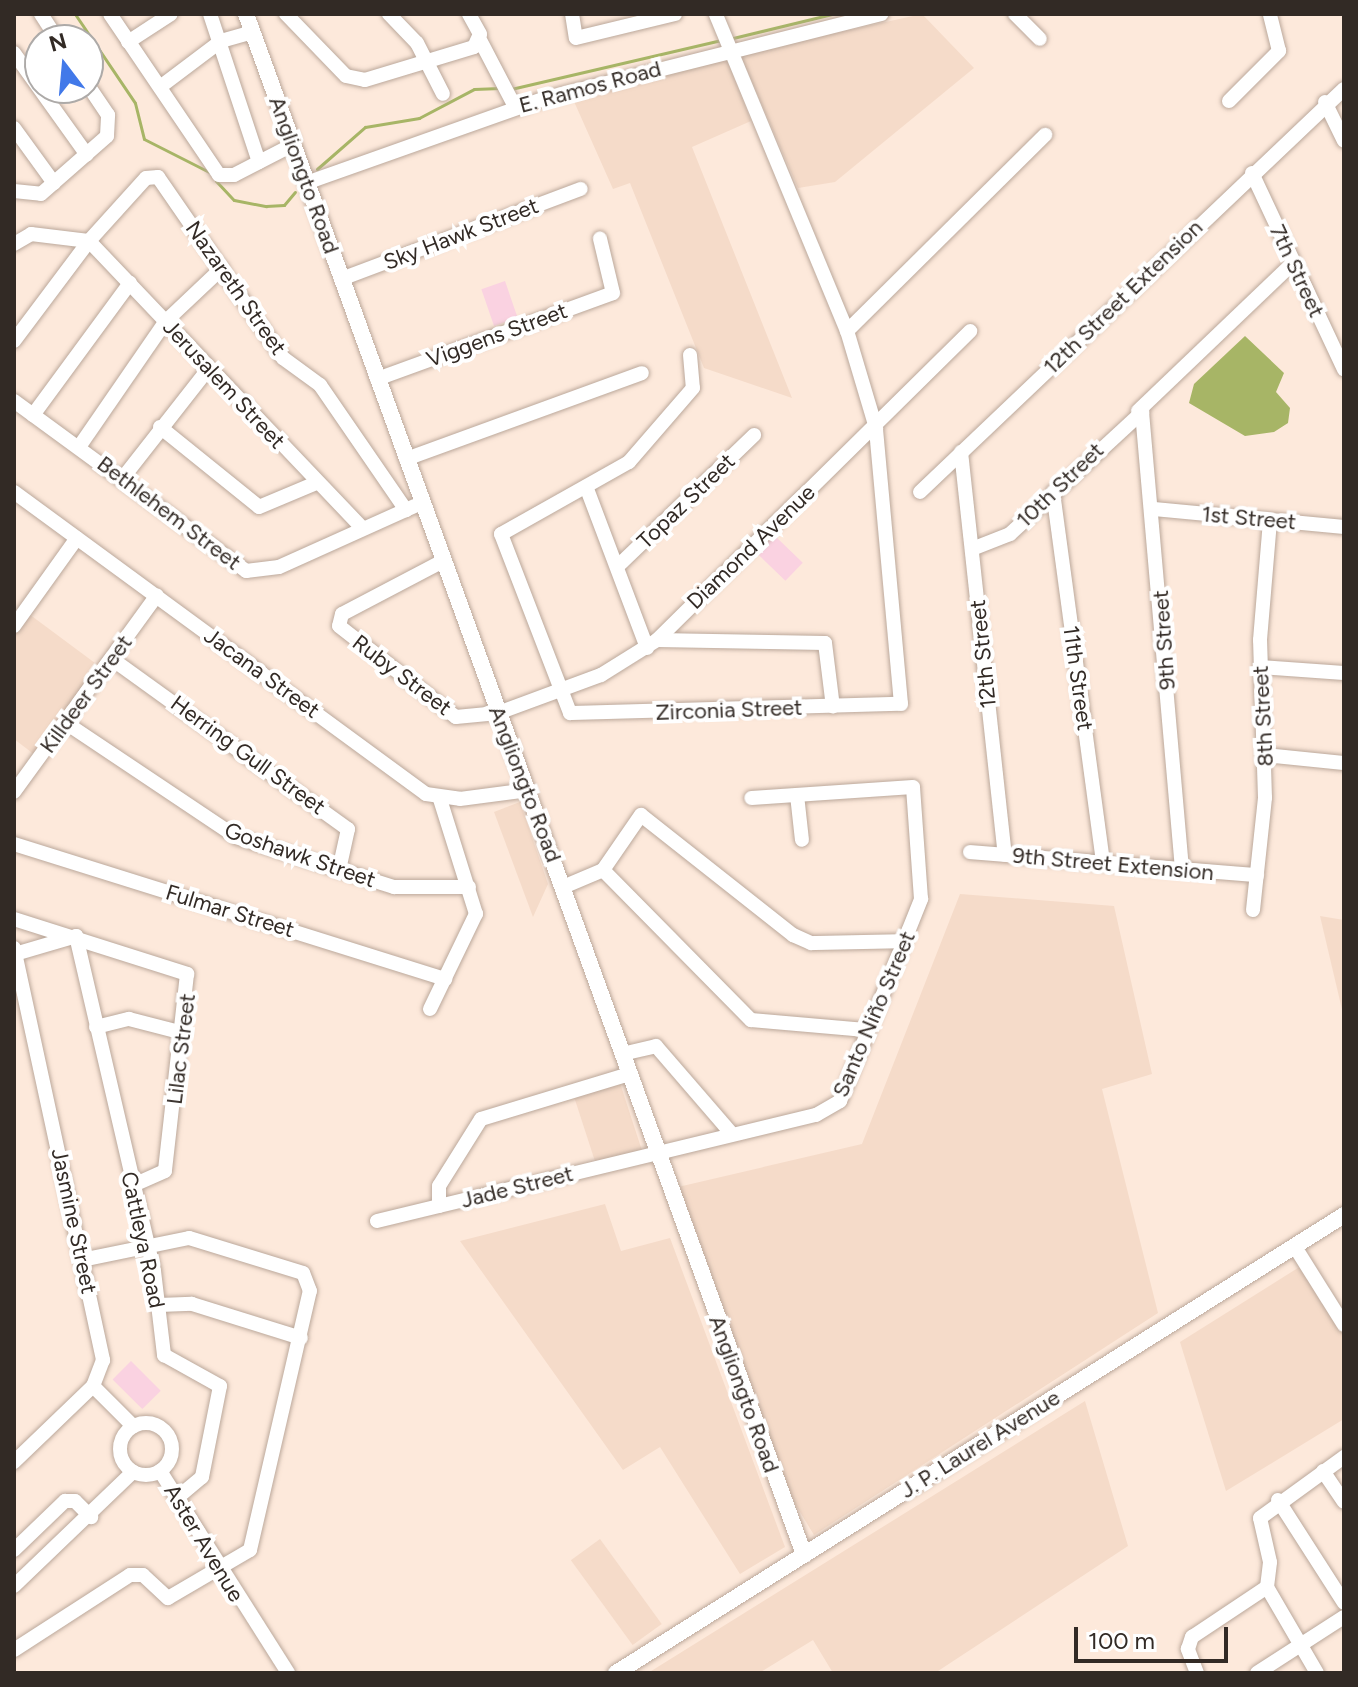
<!DOCTYPE html>
<html>
<head>
<meta charset="utf-8">
<style>
	body { margin:0 }
	#map { position:relative; width:1358px; height:1687px; overflow:hidden; background:#fde9db; font-family:Figtree,sans-serif }
	div>[style] { position:absolute }
	[style*='--x'] { left:calc(var(--x)*1px); top:calc(var(--y)*1px); width:calc(var(--w)*1px); rotate:calc(var(--a)*1deg) }
	.built>* { inset:0; background:#f5dbc9; transform-origin:0 0 }
	.green>* { inset:0; background:#fad2e1; transform-origin:0 0 }
	.water>* { inset:0; background:#a7b566 }
	.stream>* { height:3px; margin:-1.5px; padding:0 1.5px; transform-origin:1.5px; border-radius:1.5px; background:#a7b566 }
	.roads { filter:drop-shadow(0 0 2px #bba89b) drop-shadow(0 0 2px #bba89b) }
	.minor>* { height:14px; margin:-7px; padding:0 7px; transform-origin:7px; border-radius:7px; background:#fff }
	.minor>.ring { margin:-7px; padding:0; box-sizing:content-box; background:none; border:14px solid #fff; border-radius:50% }
	.major>* { height:16px; margin:-8px; padding:0 8px; transform-origin:8px; border-radius:8px; background:#fff }
	span { translate:-50% -50%; white-space:nowrap; text-align:center; line-height:1.15; -webkit-text-stroke:8px #fff; paint-order:stroke }
	.street-label { font-size:22px; color:#322a25 }
	.frame { position:absolute; inset:0; border:16px solid #322a25; pointer-events:none }
	.north { position:absolute; left:24px; top:24px; width:80px; height:80px; box-sizing:border-box; background:#fff; border:2px solid #adaaa8; border-radius:50%; rotate:344deg; font-size:22px; font-weight:700; line-height:32px; text-align:center; color:#322a25 }
	.north::after { content:''; display:block; margin:auto; width:28px; height:36px; background:#4279e9; clip-path:polygon(50% 0,100% 100%,50% 72%,0 100%) }
	.scale { position:absolute; left:1074px; top:1627px; width:154px; height:36px; box-sizing:border-box; border:4px solid #322a25; border-top:0; padding-left:10px; font-size:24px; line-height:28px; white-space:nowrap; color:#322a25; -webkit-text-stroke:6px #fff; paint-order:stroke }
</style>
</head>
<body>
<div id="map">
	<div class="built">
		<i style="clip-path:polygon(922px 14px,974px 68px,835px 182px,798px 188px,740px 54px)"></i>
		<i style="clip-path:polygon(726px 57px,751px 121px,692px 147px,792px 398px,704px 368px,630px 183px,613px 189px,572px 97px)"></i>
		<i style="clip-path:polygon(29px 614px,99px 666px,35px 755px,14px 739px,14px 634px)"></i>
		<i style="clip-path:polygon(520px 802px,548px 884px,533px 917px,494px 812px)"></i>
		<i style="clip-path:polygon(960px 894px,1114px 906px,1152px 1074px,1102px 1089px,1158px 1313px,814px 1535px,786px 1489px,678px 1187px,862px 1144px)"></i>
		<i style="clip-path:polygon(1320px 916px,1344px 920px,1344px 1018px)"></i>
		<i style="left:620px;top:1083px;width:71px;height:48px;rotate:72deg"></i>
		<i style="clip-path:polygon(605px 1204px,621px 1251px,670px 1238px,785px 1547px,740px 1574px,660px 1447px,623px 1470px,460px 1241px)"></i>
		<i style="clip-path:polygon(1301px 1266px,1344px 1334px,1344px 1419px,1226px 1491px,1180px 1342px)"></i>
		<i style="clip-path:polygon(1085px 1401px,1128px 1546px,935px 1673px,833px 1673px,813px 1640px,759px 1673px,648px 1673px)"></i>
		<i style="left:600px;top:1539px;width:105px;height:36px;rotate:54deg"></i>
	</div>
	<div class="green">
		<i style="left:505px;top:281px;width:39px;height:25px;rotate:71deg"></i>
		<i style="left:774px;top:535px;width:40px;height:25px;rotate:44deg"></i>
		<i style="left:131px;top:1361px;width:42px;height:26px;rotate:45deg"></i>
	</div>
	<div class="water">
		<i style="clip-path:polygon(1245px 336px,1284px 373px,1276px 392px,1290px 408px,1288px 423px,1274px 432px,1245px 436px,1189px 403px,1194px 384px)"></i>
	</div>
	<div class="stream">
		<i style="--x:75;--y:14;--w:107;--a:56"></i>
		<i style="--x:135;--y:103;--w:37;--a:76"></i>
		<i style="--x:144;--y:139;--w:73;--a:26.9"></i>
		<i style="--x:733;--y:38;--w:102;--a:-13.6"></i>
		<i style="--x:511;--y:89;--w:217;--a:-13.1"></i>
		<i style="--x:317;--y:169;--w:64;--a:-41.2"></i>
		<i style="--x:365;--y:127;--w:55;--a:-9.5"></i>
		<i style="--x:419;--y:118;--w:62;--a:-27.8"></i>
		<i style="--x:474;--y:89;--w:26;--a:-2"></i>
		<i style="--x:216;--y:181;--w:26;--a:47"></i>
		<i style="--x:234;--y:200;--w:33;--a:11"></i>
		<i style="--x:266;--y:206;--w:18;--a:-3"></i>
		<i style="--x:284;--y:205;--w:17;--a:-50"></i>
	</div>
	<div class="roads">
		<div class="minor">
			<i style="--x:41;--y:14;--w:31;--a:57"></i>
			<i style="--x:110;--y:14;--w:194;--a:55.9"></i>
			<i style="--x:219;--y:175;--w:15;--a:0"></i>
			<i style="--x:234;--y:175;--w:65;--a:-27.3"></i>
			<i style="--x:210;--y:14;--w:156;--a:71.7"></i>
			<i style="--x:286;--y:14;--w:86;--a:45.9"></i>
			<i style="--x:346;--y:76;--w:19;--a:12"></i>
			<i style="--x:365;--y:80;--w:114;--a:-16.8"></i>
			<i style="--x:474;--y:47;--w:14;--a:-65"></i>
			<i style="--x:480;--y:34;--w:23;--a:-119"></i>
			<i style="--x:389;--y:14;--w:40;--a:46"></i>
			<i style="--x:417;--y:43;--w:57;--a:63"></i>
			<i style="--x:572;--y:14;--w:24;--a:81"></i>
			<i style="--x:576;--y:38;--w:102;--a:-13.6"></i>
			<i style="--x:1015;--y:14;--w:35;--a:45"></i>
			<i style="--x:479;--y:38;--w:78;--a:62.4"></i>
			<i style="--x:128;--y:42;--w:51;--a:-33.1"></i>
			<i style="--x:14;--y:53;--w:125;--a:54.4"></i>
			<i style="--x:160;--y:87;--w:76;--a:-37"></i>
			<i style="--x:221;--y:41;--w:33;--a:-16"></i>
			<i style="--x:1229;--y:101;--w:71;--a:-45"></i>
			<i style="--x:1279;--y:51;--w:38;--a:-104"></i>
			<i style="--x:1325;--y:102;--w:43;--a:64"></i>
			<i style="--x:14;--y:128;--w:68;--a:54"></i>
			<i style="--x:1252;--y:173;--w:217;--a:64.9"></i>
			<i style="--x:306;--y:183;--w:251;--a:-19.5"></i>
			<i style="--x:543;--y:99;--w:349;--a:-14.1"></i>
			<i style="--x:14;--y:191;--w:27;--a:6"></i>
			<i style="--x:41;--y:194;--w:88;--a:-41.3"></i>
			<i style="--x:107;--y:136;--w:21;--a:-87"></i>
			<i style="--x:108;--y:115;--w:36;--a:-124"></i>
			<i style="--x:89;--y:241;--w:395;--a:46.4"></i>
			<i style="--x:14;--y:244;--w:20;--a:-30"></i>
			<i style="--x:31;--y:234;--w:58;--a:6.9"></i>
			<i style="--x:341;--y:279;--w:256;--a:-20.6"></i>
			<i style="--x:847;--y:331;--w:279;--a:-44.7"></i>
			<i style="--x:14;--y:341;--w:125;--a:-53.1"></i>
			<i style="--x:89;--y:241;--w:85;--a:-47.9"></i>
			<i style="--x:146;--y:178;--w:12;--a:-5"></i>
			<i style="--x:158;--y:177;--w:220;--a:55.4"></i>
			<i style="--x:283;--y:358;--w:46;--a:36.1"></i>
			<i style="--x:320;--y:385;--w:152;--a:55.5"></i>
			<i style="--x:690;--y:355;--w:33;--a:85"></i>
			<i style="--x:693;--y:388;--w:98;--a:130.9"></i>
			<i style="--x:629;--y:462;--w:147;--a:150.6"></i>
			<i style="--x:501;--y:534;--w:192;--a:68.9"></i>
			<i style="--x:570;--y:713;--w:331;--a:-1.6"></i>
			<i style="--x:901;--y:704;--w:277;--a:-95.2"></i>
			<i style="--x:876;--y:428;--w:101;--a:-106.6"></i>
			<i style="--x:847;--y:331;--w:343;--a:-112.5"></i>
			<i style="--x:377;--y:379;--w:251;--a:-20"></i>
			<i style="--x:613;--y:293;--w:56;--a:-103.5"></i>
			<i style="--x:14;--y:401;--w:288;--a:36.2"></i>
			<i style="--x:246;--y:571;--w:33;--a:-7"></i>
			<i style="--x:279;--y:567;--w:149;--a:-24.2"></i>
			<i style="--x:1138;--y:411;--w:214;--a:-43.7"></i>
			<i style="--x:33;--y:415;--w:164;--a:-53.7"></i>
			<i style="--x:160;--y:427;--w:127;--a:38.9"></i>
			<i style="--x:259;--y:507;--w:62;--a:-22.8"></i>
			<i style="--x:79;--y:447;--w:153;--a:-55.4"></i>
			<i style="--x:166;--y:321;--w:77;--a:-43.4"></i>
			<i style="--x:961;--y:452;--w:405;--a:83.8"></i>
			<i style="--x:406;--y:459;--w:251;--a:-20"></i>
			<i style="--x:122;--y:479;--w:141;--a:-51.9"></i>
			<i style="--x:587;--y:489;--w:170;--a:69.3"></i>
			<i style="--x:14;--y:492;--w:511;--a:36.24"></i>
			<i style="--x:426;--y:794;--w:34;--a:8"></i>
			<i style="--x:460;--y:799;--w:69;--a:-7.5"></i>
			<i style="--x:920;--y:492;--w:585;--a:-43.55"></i>
			<i style="--x:1053;--y:492;--w:374;--a:82.3"></i>
			<i style="--x:1154;--y:509;--w:191;--a:5.4"></i>
			<i style="--x:972;--y:549;--w:41;--a:-21.5"></i>
			<i style="--x:1010;--y:534;--w:180;--a:-42.7"></i>
			<i style="--x:1142;--y:412;--w:459;--a:85"></i>
			<i style="--x:443;--y:561;--w:114;--a:152.3"></i>
			<i style="--x:342;--y:614;--w:12;--a:104"></i>
			<i style="--x:339;--y:626;--w:148;--a:37.9"></i>
			<i style="--x:456;--y:717;--w:42;--a:-5.4"></i>
			<i style="--x:498;--y:713;--w:110;--a:-20.3"></i>
			<i style="--x:601;--y:675;--w:66;--a:-32"></i>
			<i style="--x:657;--y:640;--w:440;--a:-44.6"></i>
			<i style="--x:618;--y:566;--w:189;--a:-43.9"></i>
			<i style="--x:14;--y:626;--w:108;--a:-54.4"></i>
			<i style="--x:657;--y:640;--w:168;--a:1"></i>
			<i style="--x:825;--y:643;--w:64;--a:82.9"></i>
			<i style="--x:112;--y:659;--w:291;--a:35.8"></i>
			<i style="--x:348;--y:829;--w:42;--a:102.4"></i>
			<i style="--x:1260;--y:667;--w:84;--a:4.1"></i>
			<i style="--x:66;--y:723;--w:205;--a:33.8"></i>
			<i style="--x:236;--y:837;--w:166;--a:17.6"></i>
			<i style="--x:394;--y:887;--w:75;--a:0"></i>
			<i style="--x:1265;--y:755;--w:79;--a:5.8"></i>
			<i style="--x:14;--y:792;--w:243;--a:-54"></i>
			<i style="--x:797;--y:795;--w:45;--a:83.7"></i>
			<i style="--x:14;--y:844;--w:452;--a:17.4"></i>
			<i style="--x:970;--y:852;--w:288;--a:4.6"></i>
			<i style="--x:603;--y:870;--w:211;--a:45.4"></i>
			<i style="--x:751;--y:1020;--w:115;--a:5"></i>
			<i style="--x:563;--y:887;--w:43;--a:-23"></i>
			<i style="--x:603;--y:870;--w:67;--a:-55.4"></i>
			<i style="--x:641;--y:815;--w:194;--a:38.3"></i>
			<i style="--x:793;--y:935;--w:20;--a:24"></i>
			<i style="--x:811;--y:943;--w:93;--a:-1.2"></i>
			<i style="--x:1253;--y:910;--w:113;--a:-83.9"></i>
			<i style="--x:1265;--y:798;--w:158;--a:-91.8"></i>
			<i style="--x:1260;--y:640;--w:119;--a:-85.2"></i>
			<i style="--x:14;--y:919;--w:182;--a:17.6"></i>
			<i style="--x:187;--y:974;--w:198;--a:96.4"></i>
			<i style="--x:165;--y:1171;--w:36;--a:156"></i>
			<i style="--x:14;--y:948;--w:422;--a:77.8"></i>
			<i style="--x:103;--y:1360;--w:28;--a:111"></i>
			<i style="--x:93;--y:1386;--w:110;--a:136.1"></i>
			<i style="--x:15;--y:954;--w:64;--a:-16.4"></i>
			<i style="--x:76;--y:936;--w:344;--a:76.9"></i>
			<i style="--x:154;--y:1271;--w:85;--a:83.2"></i>
			<i style="--x:164;--y:1355;--w:64;--a:29"></i>
			<i style="--x:220;--y:1386;--w:93;--a:101.2"></i>
			<i style="--x:202;--y:1477;--w:33;--a:140"></i>
			<i style="--x:430;--y:1009;--w:106;--a:-64.2"></i>
			<i style="--x:476;--y:914;--w:121;--a:-107.4"></i>
			<i style="--x:96;--y:1027;--w:34;--a:-14"></i>
			<i style="--x:129;--y:1019;--w:56;--a:14.5"></i>
			<i style="--x:622;--y:1054;--w:35;--a:-13"></i>
			<i style="--x:656;--y:1046;--w:116;--a:49.2"></i>
			<i style="--x:439;--y:1206;--w:20;--a:-90"></i>
			<i style="--x:439;--y:1186;--w:79;--a:-57.9"></i>
			<i style="--x:481;--y:1119;--w:155;--a:-16.9"></i>
			<i style="--x:377;--y:1221;--w:452;--a:-13.6"></i>
			<i style="--x:816;--y:1115;--w:28;--a:-30"></i>
			<i style="--x:840;--y:1101;--w:218;--a:-68.1"></i>
			<i style="--x:921;--y:899;--w:112;--a:-94.1"></i>
			<i style="--x:913;--y:787;--w:162;--a:176.1"></i>
			<i style="--x:1295;--y:1247;--w:92;--a:57.9"></i>
			<i style="--x:159;--y:1305;--w:33;--a:-2"></i>
			<i style="--x:192;--y:1304;--w:114;--a:17.3"></i>
			<i style="--x:93;--y:1386;--w:57;--a:45"></i>
			<i class="ring" style="left:120px;top:1423px;width:38px;height:38px"></i>
			<i style="--x:160;--y:1471;--w:239;--a:57.6"></i>
			<i style="--x:1323;--y:1471;--w:37;--a:56"></i>
			<i style="--x:1278;--y:1500;--w:122;--a:57.3"></i>
			<i style="--x:14;--y:1550;--w:71;--a:-43.9"></i>
			<i style="--x:65;--y:1501;--w:10;--a:0"></i>
			<i style="--x:75;--y:1501;--w:23;--a:45"></i>
			<i style="--x:14;--y:1586;--w:165;--a:-43.8"></i>
			<i style="--x:14;--y:1650;--w:138;--a:-32.9"></i>
			<i style="--x:130;--y:1575;--w:13;--a:0"></i>
			<i style="--x:143;--y:1575;--w:34;--a:43"></i>
			<i style="--x:168;--y:1598;--w:95;--a:-30.3"></i>
			<i style="--x:250;--y:1550;--w:266;--a:-77"></i>
			<i style="--x:310;--y:1291;--w:19;--a:-111"></i>
			<i style="--x:303;--y:1273;--w:119;--a:-162.9"></i>
			<i style="--x:189;--y:1238;--w:109;--a:168.4"></i>
			<i style="--x:1197;--y:1673;--w:26;--a:-111"></i>
			<i style="--x:1188;--y:1649;--w:13;--a:-72"></i>
			<i style="--x:1192;--y:1637;--w:90;--a:-33.7"></i>
			<i style="--x:1257;--y:1673;--w:103;--a:-32.8"></i>
			<i style="--x:1317;--y:1673;--w:99;--a:-120.2"></i>
			<i style="--x:1267;--y:1587;--w:25;--a:-83"></i>
			<i style="--x:1270;--y:1562;--w:45;--a:-102.8"></i>
			<i style="--x:1260;--y:1518;--w:104;--a:-36"></i>
		</div>
		<div class="major">
			<i style="--x:246;--y:14;--w:1639;--a:70.09"></i>
			<i style="--x:616;--y:1673;--w:860;--a:-32.17"></i>
		</div>
	</div>
	<div class="street-label">
		<span style="left:590px;top:87px;rotate:-15deg">E. Ramos Road</span>
		<span style="left:304px;top:175px;rotate:70deg">Angliongto Road</span>
		<span style="left:461px;top:234px;rotate:-21deg">Sky Hawk Street</span>
		<span style="left:1297px;top:271px;rotate:65deg">7th Street</span>
		<span style="left:236px;top:288px;rotate:55deg">Nazareth Street</span>
		<span style="left:1123px;top:297px;rotate:-44deg">12th Street Extension</span>
		<span style="left:497px;top:335px;rotate:-20deg">Viggens Street</span>
		<span style="left:224px;top:384px;rotate:47deg">Jerusalem Street</span>
		<span style="left:1060px;top:485px;rotate:-44deg">10th Street</span>
		<span style="left:686px;top:501px;rotate:-44deg">Topaz Street</span>
		<span style="left:169px;top:513px;rotate:37deg">Bethlehem Street</span>
		<span style="left:1249px;top:518px;rotate:5deg">1st Street</span>
		<span style="left:751px;top:547px;rotate:-44deg">Diamond Avenue</span>
		<span style="left:1164px;top:640px;rotate:-94deg">9th Street</span>
		<span style="left:983px;top:654px;rotate:-96deg">12th Street</span>
		<span style="left:262px;top:673px;rotate:36deg">Jacana Street</span>
		<span style="left:402px;top:675px;rotate:37deg">Ruby Street</span>
		<span style="left:1078px;top:678px;rotate:82deg">11th Street</span>
		<span style="left:86px;top:694px;rotate:-54deg">Killdeer Street</span>
		<span style="left:729px;top:710px;rotate:-2deg">Zirconia Street</span>
		<span style="left:1263px;top:716px;rotate:-93deg">8th Street</span>
		<span style="left:248px;top:755px;rotate:36deg">Herring Gull Street</span>
		<span style="left:525px;top:784px;rotate:69deg">Angliongto Road</span>
		<span style="left:300px;top:855px;rotate:19deg">Goshawk Street</span>
		<span style="left:1113px;top:864px;rotate:5deg">9th Street Extension</span>
		<span style="left:230px;top:911px;rotate:17deg">Fulmar Street</span>
		<span style="left:874px;top:1014px;rotate:-67deg">Santo Niño Street</span>
		<span style="left:181px;top:1049px;rotate:-83deg">Lilac Street</span>
		<span style="left:517px;top:1187px;rotate:-14deg">Jade Street</span>
		<span style="left:74px;top:1221px;rotate:78deg">Jasmine Street</span>
		<span style="left:143px;top:1240px;rotate:78deg">Cattleya Road</span>
		<span style="left:744px;top:1394px;rotate:70deg">Angliongto Road</span>
		<span style="left:980px;top:1444px;rotate:-32deg">J. P. Laurel Avenue</span>
		<span style="left:204px;top:1543px;rotate:59deg">Aster Avenue</span>
	</div>
	<div class="frame"></div>
	<div class="north">N</div>
	<div class="scale">100 m</div>
</div>
</body>
</html>
